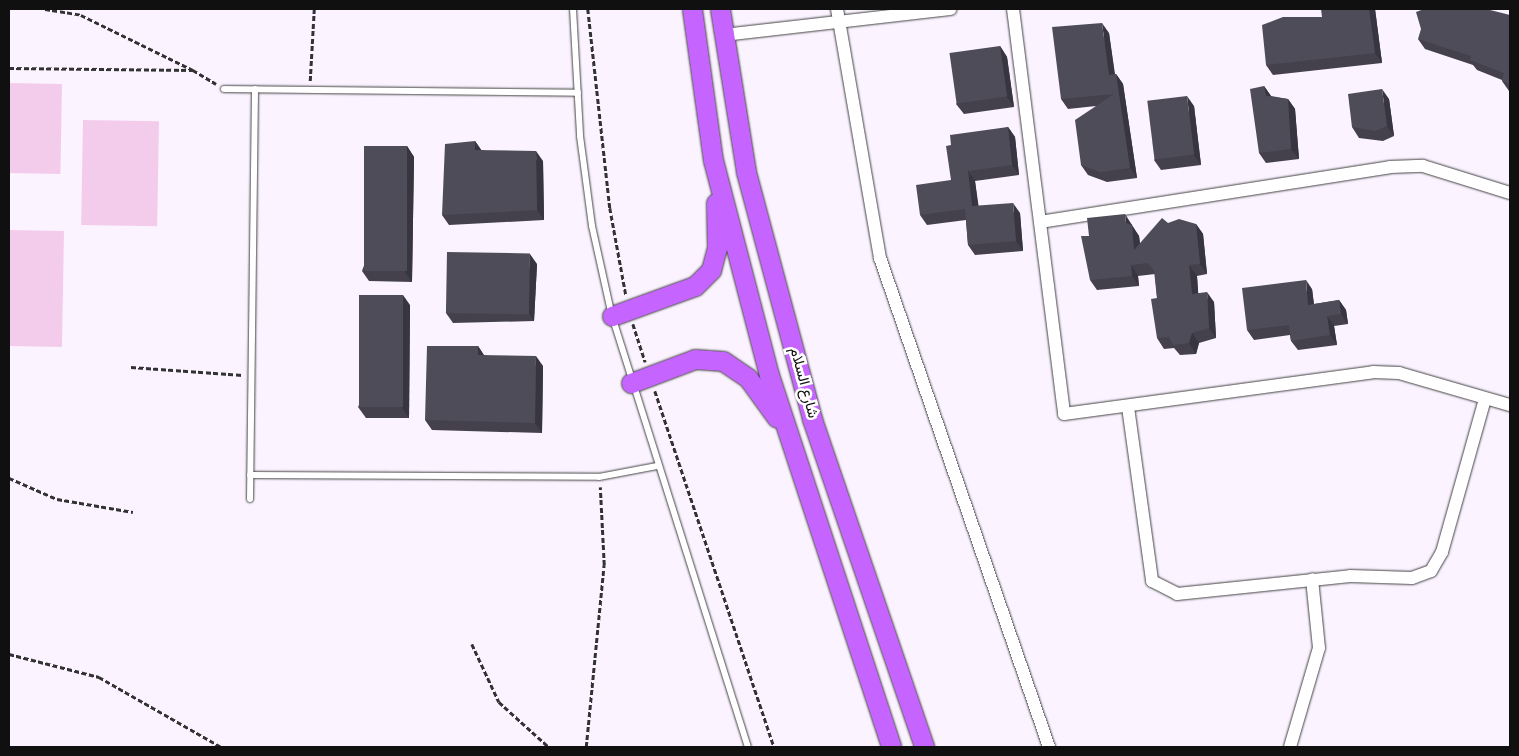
<!DOCTYPE html>
<html>
<head>
<meta charset="utf-8">
<style>
	body { margin:0 }
	#map { position:relative; width:1519px; height:756px; overflow:hidden; background:#fbf3ff; font-family:Georgia,Vazirmatn,serif }
	div>[style] { position:absolute }
	[style*='--x'] { left:calc(var(--x)*1px); top:calc(var(--y)*1px); width:calc(var(--w)*1px); rotate:calc(var(--a)*1deg) }
	.pitch>* { inset:0; background:#f3cceb; transform-origin:0 0 }
	.path>* { height:2.5px; margin-top:-1.25px; transform-origin:0; background:repeating-linear-gradient(90deg,#323232 0 5px,transparent 0 7.5px) }
	.roads { filter:drop-shadow(0 0 1px #434343) drop-shadow(0 0 1px #434343) }
	.lane>* { height:6px; margin:-3px; padding:0 3px; transform-origin:3px; border-radius:3px; background:#fff }
	.street>* { height:12px; margin:-6px; padding:0 6px; transform-origin:6px; border-radius:6px; background:#fff }
	.primary>* { height:19px; margin:-9.5px; padding:0 9.5px; transform-origin:9.5px; border-radius:9.5px; background:#c564ff }
	.wall>* { inset:0; background:#44414d }
	.shaded-wall>* { inset:0; background:#37353f }
	.building>* { inset:0; background:#4f4c5a; transform-origin:0 0 }
	span { translate:-50% -50%; white-space:nowrap; text-align:center; line-height:1.15; -webkit-text-stroke:5px #fff; paint-order:stroke }
	.street-label { font-size:15px; color:#101010 }
	.frame { position:absolute; inset:0; border:10px solid #101010; pointer-events:none }
</style>
</head>
<body>
<div id="map">
	<div class="pitch">
		<i style="left:9px;top:83px;width:53px;height:90px;rotate:1deg"></i>
		<i style="left:83px;top:120px;width:76px;height:105px;rotate:1deg"></i>
		<i style="left:9px;top:230px;width:55px;height:116px;rotate:1deg"></i>
	</div>
	<div class="path">
		<i style="--x:45;--y:9;--w:36;--a:9"></i>
		<i style="--x:81;--y:15;--w:125;--a:26.2"></i>
		<i style="--x:588;--y:9;--w:200;--a:83.7"></i>
		<i style="--x:610;--y:208;--w:88;--a:79.6"></i>
		<i style="--x:9;--y:68;--w:184;--a:0.6"></i>
		<i style="--x:193;--y:70;--w:27;--a:31"></i>
		<i style="--x:310;--y:81;--w:72;--a:-86.8"></i>
		<i style="--x:633;--y:324;--w:40;--a:72"></i>
		<i style="--x:131;--y:367;--w:112;--a:4.1"></i>
		<i style="--x:655;--y:391;--w:375;--a:71.5"></i>
		<i style="--x:9;--y:478;--w:52;--a:23.6"></i>
		<i style="--x:57;--y:499;--w:77;--a:9.7"></i>
		<i style="--x:472;--y:644;--w:64;--a:65"></i>
		<i style="--x:499;--y:702;--w:67;--a:42"></i>
		<i style="--x:9;--y:654;--w:93;--a:14.3"></i>
		<i style="--x:99;--y:677;--w:141;--a:29.8"></i>
		<i style="--x:586;--y:747;--w:183;--a:-84.4"></i>
		<i style="--x:604;--y:565;--w:78;--a:-92.9"></i>
	</div>
	<div class="roads">
		<div class="lane">
			<i style="--x:573;--y:9;--w:127;--a:86.8"></i>
			<i style="--x:580;--y:136;--w:91;--a:82.4"></i>
			<i style="--x:592;--y:226;--w:92;--a:77.5"></i>
			<i style="--x:612;--y:316;--w:452;--a:72.5"></i>
			<i style="--x:224;--y:89;--w:354;--a:0.6"></i>
			<i style="--x:250;--y:475;--w:349;--a:0.3"></i>
			<i style="--x:599;--y:477;--w:59;--a:-10.7"></i>
			<i style="--x:250;--y:499;--w:410;--a:-89.3"></i>
		</div>
		<div class="street">
			<i style="--x:837;--y:9;--w:253;--a:80.2"></i>
			<i style="--x:880;--y:258;--w:517;--a:70.93"></i>
			<i style="--x:1013;--y:9;--w:408;--a:82.8"></i>
			<i style="--x:1064;--y:414;--w:312;--a:-7.7"></i>
			<i style="--x:1373;--y:372;--w:26;--a:2"></i>
			<i style="--x:1399;--y:373;--w:116;--a:16.1"></i>
			<i style="--x:723;--y:35;--w:229;--a:-6.5"></i>
			<i style="--x:1040;--y:222;--w:354;--a:-8.9"></i>
			<i style="--x:1390;--y:167;--w:33;--a:-2"></i>
			<i style="--x:1423;--y:166;--w:91;--a:17.2"></i>
			<i style="--x:1128;--y:407;--w:176;--a:82.1"></i>
			<i style="--x:1152;--y:581;--w:28;--a:27"></i>
			<i style="--x:1177;--y:594;--w:174;--a:-5.9"></i>
			<i style="--x:1350;--y:576;--w:62;--a:1.8"></i>
			<i style="--x:1412;--y:578;--w:20;--a:-20"></i>
			<i style="--x:1431;--y:571;--w:22;--a:-60"></i>
			<i style="--x:1442;--y:552;--w:159;--a:-74.3"></i>
			<i style="--x:1290;--y:747;--w:103;--a:-73.7"></i>
			<i style="--x:1319;--y:648;--w:69;--a:-95.8"></i>
		</div>
		<div class="primary">
			<i style="--x:692;--y:9;--w:152;--a:82.1"></i>
			<i style="--x:713;--y:160;--w:222;--a:75.4"></i>
			<i style="--x:769;--y:375;--w:391;--a:71.8"></i>
			<i style="--x:720;--y:9;--w:165;--a:80.9"></i>
			<i style="--x:746;--y:172;--w:256;--a:75"></i>
			<i style="--x:812;--y:419;--w:347;--a:71.1"></i>
			<i style="--x:612;--y:316;--w:88;--a:-19.9"></i>
			<i style="--x:695;--y:286;--w:23;--a:-45"></i>
			<i style="--x:711;--y:270;--w:23;--a:-75"></i>
			<i style="--x:717;--y:248;--w:45;--a:-91.3"></i>
			<i style="--x:631;--y:383;--w:68;--a:-20.6"></i>
			<i style="--x:695;--y:359;--w:28;--a:4"></i>
			<i style="--x:723;--y:361;--w:30;--a:34"></i>
			<i style="--x:748;--y:378;--w:49;--a:54.1"></i>
		</div>
	</div>
	<div class="wall">
		<i style="clip-path:polygon(1375px 9px,1382px 63px,1273px 75px,1266px 65px,1322px 17px)"></i>
		<i style="clip-path:polygon(1510px 15px,1510px 92px,1509px 91px,1502px 81px,1502px 80px,1477px 70px,1473px 65px,1425px 49px,1418px 39px)"></i>
		<i style="clip-path:polygon(1109px 33px,1115px 74px,1116px 74px,1123px 84px,1137px 178px,1107px 182px,1088px 175px,1081px 165px,1096px 106px,1068px 109px,1061px 99px)"></i>
		<i style="clip-path:polygon(1000px 46px,1007px 57px,1014px 107px,964px 114px,956px 104px)"></i>
		<i style="clip-path:polygon(1264px 86px,1271px 96px,1288px 99px,1295px 109px,1299px 159px,1266px 163px,1259px 153px)"></i>
		<i style="clip-path:polygon(1389px 99px,1394px 136px,1383px 141px,1359px 138px,1352px 127px)"></i>
		<i style="clip-path:polygon(1194px 106px,1201px 165px,1161px 170px,1154px 160px)"></i>
		<i style="clip-path:polygon(1008px 127px,1015px 137px,1019px 175px,975px 181px,978px 206px,1020px 213px,1023px 251px,975px 255px,968px 245px,966px 220px,927px 225px,920px 215px,951px 180px,951px 145px)"></i>
		<i style="clip-path:polygon(475px 141px,481px 150px,543px 161px,544px 220px,449px 225px,442px 215px)"></i>
		<i style="clip-path:polygon(407px 146px,414px 157px,412px 282px,369px 281px,362px 271px)"></i>
		<i style="clip-path:polygon(1168px 223px,1196px 224px,1203px 234px,1207px 274px,1197px 276px,1198px 293px,1214px 302px,1216px 338px,1199px 343px,1196px 354px,1180px 355px,1174px 348px,1164px 349px,1157px 338px,1157px 298px,1155px 274px,1138px 276px,1139px 286px,1097px 290px,1090px 280px,1089px 236px,1132px 224px,1132px 226px,1139px 236px,1140px 244px)"></i>
		<i style="clip-path:polygon(537px 264px,534px 321px,453px 323px,446px 313px)"></i>
		<i style="clip-path:polygon(1312px 289px,1314px 304px,1339px 300px,1346px 310px,1348px 324px,1334px 326px,1337px 345px,1298px 350px,1291px 341px,1290px 335px,1254px 340px,1247px 330px)"></i>
		<i style="clip-path:polygon(410px 305px,409px 418px,366px 418px,358px 407px)"></i>
		<i style="clip-path:polygon(478px 346px,484px 355px,543px 366px,542px 433px,432px 430px,425px 420px)"></i>
	</div>
	<div class="shaded-wall">
		<i style="clip-path:polygon(1369px 9px,1375px 9px,1382px 63px,1375px 53px)"></i>
		<i style="clip-path:polygon(1102px 23px,1109px 33px,1116px 85px,1109px 75px)"></i>
		<i style="clip-path:polygon(1000px 46px,1007px 57px,1014px 107px,1007px 97px)"></i>
		<i style="clip-path:polygon(1116px 74px,1123px 84px,1137px 178px,1130px 168px)"></i>
		<i style="clip-path:polygon(1264px 86px,1271px 96px,1266px 96px)"></i>
		<i style="clip-path:polygon(1382px 89px,1389px 99px,1394px 136px,1387px 126px)"></i>
		<i style="clip-path:polygon(1187px 96px,1194px 106px,1201px 165px,1194px 155px)"></i>
		<i style="clip-path:polygon(1288px 99px,1295px 109px,1299px 159px,1291px 149px)"></i>
		<i style="clip-path:polygon(1008px 127px,1015px 137px,1019px 175px,1012px 165px)"></i>
		<i style="clip-path:polygon(475px 141px,482px 151px,475px 150px)"></i>
		<i style="clip-path:polygon(407px 146px,414px 157px,412px 282px,405px 272px)"></i>
		<i style="clip-path:polygon(536px 151px,543px 161px,544px 220px,537px 210px)"></i>
		<i style="clip-path:polygon(968px 171px,975px 181px,980px 216px,972px 206px)"></i>
		<i style="clip-path:polygon(1013px 203px,1020px 213px,1023px 251px,1016px 241px)"></i>
		<i style="clip-path:polygon(1125px 214px,1139px 236px,1142px 261px,1134px 250px,1126px 223px)"></i>
		<i style="clip-path:polygon(1196px 224px,1203px 234px,1207px 274px,1200px 264px)"></i>
		<i style="clip-path:polygon(530px 254px,537px 264px,534px 321px,527px 311px)"></i>
		<i style="clip-path:polygon(1131px 265px,1138px 276px,1139px 286px,1132px 276px)"></i>
		<i style="clip-path:polygon(1189px 265px,1197px 276px,1199px 304px,1192px 294px)"></i>
		<i style="clip-path:polygon(1306px 280px,1312px 289px,1315px 314px,1308px 305px)"></i>
		<i style="clip-path:polygon(1207px 292px,1214px 302px,1216px 338px,1209px 328px)"></i>
		<i style="clip-path:polygon(403px 295px,410px 305px,409px 418px,402px 408px)"></i>
		<i style="clip-path:polygon(1339px 300px,1346px 310px,1348px 324px,1341px 314px)"></i>
		<i style="clip-path:polygon(1327px 316px,1334px 326px,1337px 345px,1330px 335px)"></i>
		<i style="clip-path:polygon(1192px 333px,1199px 343px,1196px 354px,1189px 343px)"></i>
		<i style="clip-path:polygon(478px 346px,485px 357px,478px 355px)"></i>
		<i style="clip-path:polygon(536px 356px,543px 366px,542px 433px,535px 423px)"></i>
	</div>
	<div class="building">
		<i style="clip-path:polygon(1321px 9px,1369px 9px,1375px 53px,1266px 65px,1262px 25px,1283px 17px,1322px 17px)"></i>
		<i style="clip-path:polygon(1424px 9px,1486px 9px,1510px 15px,1510px 84px,1502px 81px,1504px 73px,1470px 60px,1471px 56px,1418px 39px,1421px 29px,1416px 12px)"></i>
		<i style="clip-path:polygon(1102px 23px,1109px 75px,1116px 74px,1130px 168px,1100px 172px,1081px 165px,1075px 120px,1114px 94px,1061px 99px,1052px 27px)"></i>
		<i style="left:1000px;top:46px;width:51px;height:51px;rotate:82deg"></i>
		<i style="clip-path:polygon(1264px 86px,1266px 96px,1288px 99px,1291px 149px,1259px 153px,1250px 89px)"></i>
		<i style="clip-path:polygon(1382px 89px,1387px 126px,1375px 131px,1352px 127px,1348px 94px)"></i>
		<i style="left:1187px;top:96px;width:59px;height:40px;rotate:83deg"></i>
		<i style="clip-path:polygon(1008px 127px,1012px 165px,968px 171px,972px 206px,1013px 203px,1016px 241px,968px 245px,965px 209px,920px 215px,916px 185px,951px 180px,946px 146px,951px 145px,950px 135px)"></i>
		<i style="clip-path:polygon(475px 141px,475px 150px,536px 151px,537px 210px,442px 215px,445px 144px)"></i>
		<i style="left:364px;top:146px;width:43px;height:125px"></i>
		<i style="clip-path:polygon(1125px 214px,1126px 223px,1132px 225px,1134px 250px,1162px 218px,1168px 223px,1179px 219px,1196px 224px,1200px 264px,1189px 265px,1192px 294px,1207px 292px,1209px 328px,1192px 333px,1189px 343px,1173px 345px,1169px 337px,1157px 338px,1151px 299px,1157px 298px,1154px 271px,1148px 263px,1131px 265px,1132px 276px,1090px 280px,1081px 236px,1089px 236px,1087px 218px)"></i>
		<i style="left:447px;top:252px;width:83px;height:61px;rotate:1deg"></i>
		<i style="clip-path:polygon(1306px 280px,1308px 305px,1339px 300px,1341px 314px,1327px 316px,1330px 335px,1291px 341px,1289px 325px,1247px 330px,1242px 288px)"></i>
		<i style="left:359px;top:295px;width:44px;height:112px"></i>
		<i style="clip-path:polygon(427px 346px,478px 346px,478px 355px,536px 356px,535px 423px,425px 420px)"></i>
	</div>
	<div class="street-label">
		<span style="left:803px;top:383px;rotate:75deg">شارع السلام</span>
	</div>
	<div class="frame"></div>
</div>
</body>
</html>
